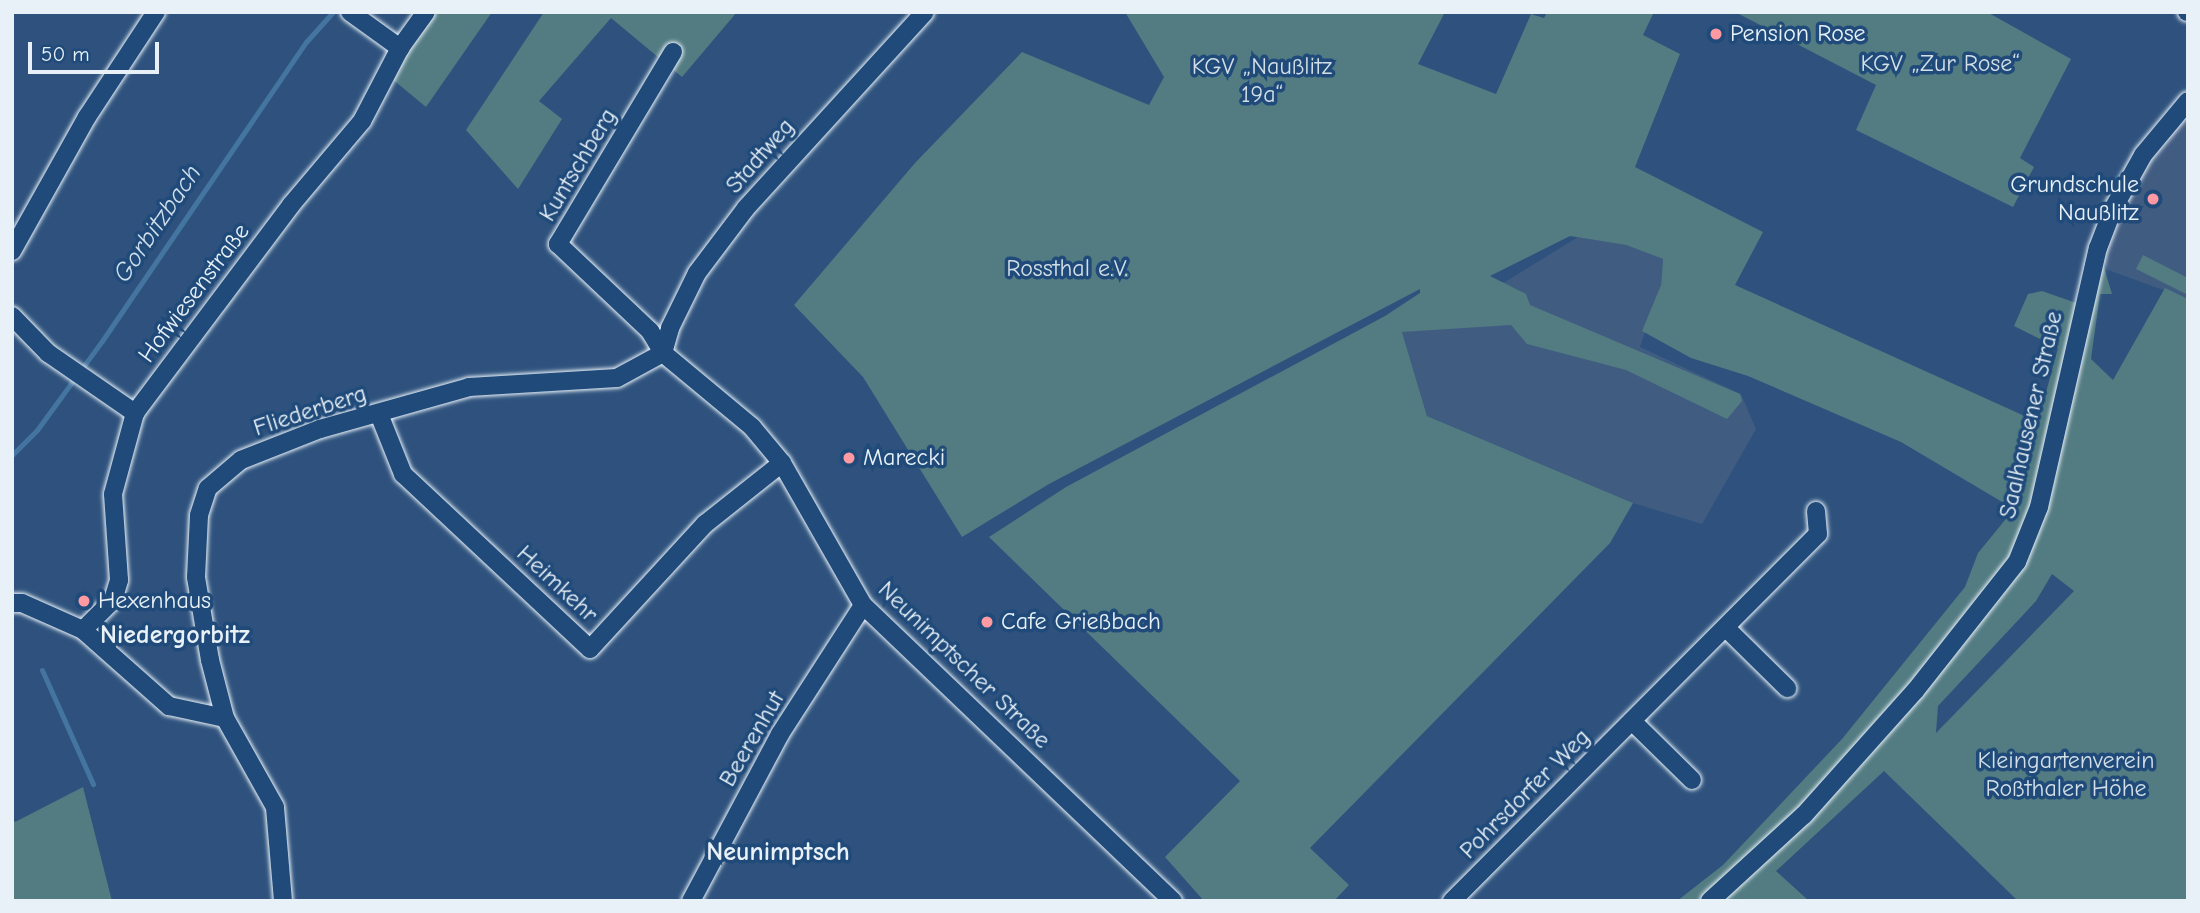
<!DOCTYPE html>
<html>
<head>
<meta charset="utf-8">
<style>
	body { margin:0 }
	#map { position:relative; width:2200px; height:913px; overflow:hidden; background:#2e527d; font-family:"Comic Neue",sans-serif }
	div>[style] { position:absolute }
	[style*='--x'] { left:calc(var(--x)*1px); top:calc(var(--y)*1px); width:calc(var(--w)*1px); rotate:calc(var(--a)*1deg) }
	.built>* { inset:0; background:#405c81 }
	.green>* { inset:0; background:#527b82 }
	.stream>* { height:5px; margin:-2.5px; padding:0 2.5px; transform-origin:2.5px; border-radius:2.5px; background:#4474a0 }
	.roads { filter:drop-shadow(0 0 2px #e8f1f8) drop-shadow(0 0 2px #e8f1f8) }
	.minor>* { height:18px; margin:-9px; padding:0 9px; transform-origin:9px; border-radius:9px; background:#1f4a7a }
	.dots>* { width:19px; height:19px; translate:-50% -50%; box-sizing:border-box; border:4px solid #1f4a7a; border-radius:50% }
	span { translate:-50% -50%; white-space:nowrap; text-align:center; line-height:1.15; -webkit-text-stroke:7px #1f4a7a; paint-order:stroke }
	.poi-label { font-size:24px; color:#e8f1f8 }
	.left { translate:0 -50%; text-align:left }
	.right { translate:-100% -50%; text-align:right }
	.park-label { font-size:24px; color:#d2dfe6 }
	.street-label { font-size:24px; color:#e8f1f8 }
	.water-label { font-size:26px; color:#cfdeeb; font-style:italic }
	.neighbourhood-label { font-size:26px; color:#e8f1f8; font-weight:700 }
	.frame { position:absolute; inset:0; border:14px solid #e8f1f8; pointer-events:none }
	.scale { position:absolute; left:28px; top:42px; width:131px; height:32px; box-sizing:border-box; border:4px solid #e8f1f8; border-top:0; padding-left:9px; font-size:21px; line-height:24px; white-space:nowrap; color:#e8f1f8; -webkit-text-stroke:5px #1f4a7a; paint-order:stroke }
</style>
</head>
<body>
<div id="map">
	<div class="built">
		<i style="clip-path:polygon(2188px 101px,2188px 299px,2108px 270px,2098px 248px,2113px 209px)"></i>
		<i style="clip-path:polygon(1578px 237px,1626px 245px,1663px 259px,1661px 285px,1640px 347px,1741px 394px,1756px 429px,1702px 524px,1633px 503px,1427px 416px,1402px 332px,1424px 296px,1505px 282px)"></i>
	</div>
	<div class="green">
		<i style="clip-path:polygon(433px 12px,492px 12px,426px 107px,391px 78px)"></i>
		<i style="clip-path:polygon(544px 12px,737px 12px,682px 77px,611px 18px,539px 101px,562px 119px,518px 189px,466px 130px)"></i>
		<i style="clip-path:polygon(evenodd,1125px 12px,1445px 12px,1418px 64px,1496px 94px,1531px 14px,1544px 18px,1547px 12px,1654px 12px,1643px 35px,1680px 54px,1635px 167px,1763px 232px,1735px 285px,2038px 422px,2058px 348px,2014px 326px,2028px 294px,2042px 291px,2082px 305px,2098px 248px,2112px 294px,2100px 294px,2091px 359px,2113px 380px,2165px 288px,2188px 299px,2188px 901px,2018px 901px,1884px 771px,1776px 871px,1809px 901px,1677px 901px,1723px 865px,1842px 739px,1965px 587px,1978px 553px,2014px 509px,1901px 442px,1748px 376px,1691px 358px,1642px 331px,1661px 285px,1663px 259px,1626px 245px,1570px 236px,1490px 276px,1526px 294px,1530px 305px,1740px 394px,1742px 401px,1727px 419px,1626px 370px,1527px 344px,1511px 325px,1402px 332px,1427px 416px,1633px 503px,1610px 543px,1310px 848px,1349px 885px,1334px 901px,1204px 901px,1165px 857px,1240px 781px,989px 537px,1066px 487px,1385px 316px,1420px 293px,1420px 289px,1049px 484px,962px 537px,863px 377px,794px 305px,915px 163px,1022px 52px,1149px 105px,1164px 77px,1125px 12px,2052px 574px,2074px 591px,1936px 733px,1938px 706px,2036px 601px,2052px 574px)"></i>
		<i style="clip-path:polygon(1735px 12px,1987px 12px,2071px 59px,2020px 158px,2034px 167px,2013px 207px,1856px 130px,1876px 85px)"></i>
		<i style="clip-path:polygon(2143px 255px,2188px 278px,2188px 295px,2136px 269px)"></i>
		<i style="clip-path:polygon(83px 787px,112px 901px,12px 901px,12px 817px,15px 822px)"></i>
	</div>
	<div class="stream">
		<i style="--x:12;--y:455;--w:35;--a:-45"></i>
		<i style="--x:37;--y:430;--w:110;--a:-53.9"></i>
		<i style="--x:102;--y:341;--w:362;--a:-55.7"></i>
		<i style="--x:306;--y:42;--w:40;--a:-48"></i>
		<i style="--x:42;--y:670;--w:125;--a:65.9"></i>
	</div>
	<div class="roads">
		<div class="minor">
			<i style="--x:350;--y:12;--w:62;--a:35.8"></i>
			<i style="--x:2187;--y:12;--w:1;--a:0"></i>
			<i style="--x:673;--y:52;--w:224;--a:120.9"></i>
			<i style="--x:558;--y:244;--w:127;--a:43.4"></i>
			<i style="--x:650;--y:331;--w:26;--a:59"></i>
			<i style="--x:663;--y:353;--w:116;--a:39.7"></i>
			<i style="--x:752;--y:427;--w:47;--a:50.2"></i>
			<i style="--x:782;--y:463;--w:163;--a:60.3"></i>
			<i style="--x:863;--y:605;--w:429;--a:43.7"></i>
			<i style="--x:12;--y:251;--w:154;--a:-60.8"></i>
			<i style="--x:87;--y:117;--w:126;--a:-56.7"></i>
			<i style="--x:12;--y:316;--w:52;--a:45.8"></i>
			<i style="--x:48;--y:353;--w:106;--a:34.6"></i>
			<i style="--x:663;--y:353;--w:26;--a:-74"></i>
			<i style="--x:670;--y:328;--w:61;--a:-63.9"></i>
			<i style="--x:697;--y:273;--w:81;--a:-53"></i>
			<i style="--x:746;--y:208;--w:265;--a:-47.6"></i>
			<i style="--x:379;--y:414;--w:65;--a:68.2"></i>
			<i style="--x:403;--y:474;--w:256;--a:43.1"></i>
			<i style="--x:590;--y:649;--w:170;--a:-47.4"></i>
			<i style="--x:705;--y:524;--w:98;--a:-38.4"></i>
			<i style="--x:12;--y:603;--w:10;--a:0"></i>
			<i style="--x:22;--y:603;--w:67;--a:23.9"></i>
			<i style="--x:83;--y:630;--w:115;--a:41.5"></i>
			<i style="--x:169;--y:706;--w:57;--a:12.1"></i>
			<i style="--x:1726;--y:628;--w:86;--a:44.5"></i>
			<i style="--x:83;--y:630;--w:42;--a:-45"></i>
			<i style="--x:113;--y:600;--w:21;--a:-73"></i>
			<i style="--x:119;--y:580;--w:86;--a:-94"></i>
			<i style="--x:113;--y:494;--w:84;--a:-74.8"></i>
			<i style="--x:135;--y:413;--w:260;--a:-53.1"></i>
			<i style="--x:291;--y:205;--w:110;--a:-49.8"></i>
			<i style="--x:362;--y:121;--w:82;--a:-62.5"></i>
			<i style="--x:400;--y:48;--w:44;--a:-54.2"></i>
			<i style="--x:1632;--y:721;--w:84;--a:44.5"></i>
			<i style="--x:283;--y:901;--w:94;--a:-94.9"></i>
			<i style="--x:275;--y:807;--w:102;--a:-119.3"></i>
			<i style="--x:225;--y:718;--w:60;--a:-104.5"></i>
			<i style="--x:210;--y:660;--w:84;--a:-99.6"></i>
			<i style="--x:196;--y:577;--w:62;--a:-87.2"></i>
			<i style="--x:199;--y:515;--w:28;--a:-72"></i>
			<i style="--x:208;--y:488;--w:43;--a:-40.3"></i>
			<i style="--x:241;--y:460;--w:85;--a:-21.4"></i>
			<i style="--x:320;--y:429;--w:155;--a:-15.7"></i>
			<i style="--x:469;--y:387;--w:148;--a:-3.5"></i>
			<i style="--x:617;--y:378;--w:52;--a:-28.5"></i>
			<i style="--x:691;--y:901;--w:189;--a:-61.9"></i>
			<i style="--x:780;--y:734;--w:153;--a:-57.2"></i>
			<i style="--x:1452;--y:901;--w:518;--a:-45.08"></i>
			<i style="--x:1818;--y:534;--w:23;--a:-95"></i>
			<i style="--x:1710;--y:901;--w:127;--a:-42.5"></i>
			<i style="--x:1804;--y:815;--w:166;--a:-48.2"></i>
			<i style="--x:1915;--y:691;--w:164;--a:-51.7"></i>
			<i style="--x:2017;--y:562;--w:59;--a:-68.2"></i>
			<i style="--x:2039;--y:507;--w:266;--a:-77.2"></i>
			<i style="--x:2098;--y:248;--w:42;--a:-69"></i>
			<i style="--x:2113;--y:209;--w:62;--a:-60.9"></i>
			<i style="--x:2143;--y:155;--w:70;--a:-50.2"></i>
		</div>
	</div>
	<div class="dots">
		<i style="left:1716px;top:34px;background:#ff9aa2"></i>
		<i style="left:2153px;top:199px;background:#ff9aa2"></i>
		<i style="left:849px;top:458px;background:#ff9aa2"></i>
		<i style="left:84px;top:601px;background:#ff9aa2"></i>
		<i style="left:987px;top:622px;background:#ff9aa2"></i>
	</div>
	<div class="poi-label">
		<span class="left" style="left:1730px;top:34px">Pension Rose</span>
		<span class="right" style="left:2139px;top:199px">Grundschule<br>Naußlitz</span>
		<span class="left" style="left:863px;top:458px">Marecki</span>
		<span class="left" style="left:98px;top:601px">Hexenhaus</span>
		<span class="left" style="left:1001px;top:622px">Cafe Grießbach</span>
	</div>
	<div class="park-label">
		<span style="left:1940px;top:64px">KGV „Zur Rose“</span>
		<span style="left:1262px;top:81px">KGV „Naußlitz<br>19a“</span>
		<span style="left:1067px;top:269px">Rossthal e.V.</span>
		<span style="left:2066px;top:775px">Kleingartenverein<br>Roßthaler Höhe</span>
	</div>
	<div class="street-label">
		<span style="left:760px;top:156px;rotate:-49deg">Stadtweg</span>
		<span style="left:578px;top:165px;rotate:-59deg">Kuntschberg</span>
		<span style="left:194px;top:293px;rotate:-53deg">Hofwiesenstraße</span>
		<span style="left:310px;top:411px;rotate:-18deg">Fliederberg</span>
		<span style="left:2031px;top:415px;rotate:-77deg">Saalhausener Straße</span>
		<span style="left:557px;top:584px;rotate:43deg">Heimkehr</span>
		<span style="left:964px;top:665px;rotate:44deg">Neunimptscher Straße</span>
		<span style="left:752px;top:739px;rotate:-60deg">Beerenhut</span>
		<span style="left:1525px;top:794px;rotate:-45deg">Pohrsdorfer Weg</span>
	</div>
	<div class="water-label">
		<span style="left:158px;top:224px;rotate:-56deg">Gorbitzbach</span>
	</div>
	<div class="neighbourhood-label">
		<span style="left:175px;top:636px">Niedergorbitz</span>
		<span style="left:778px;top:853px">Neunimptsch</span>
	</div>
	<div class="frame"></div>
	<div class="scale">50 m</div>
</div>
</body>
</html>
